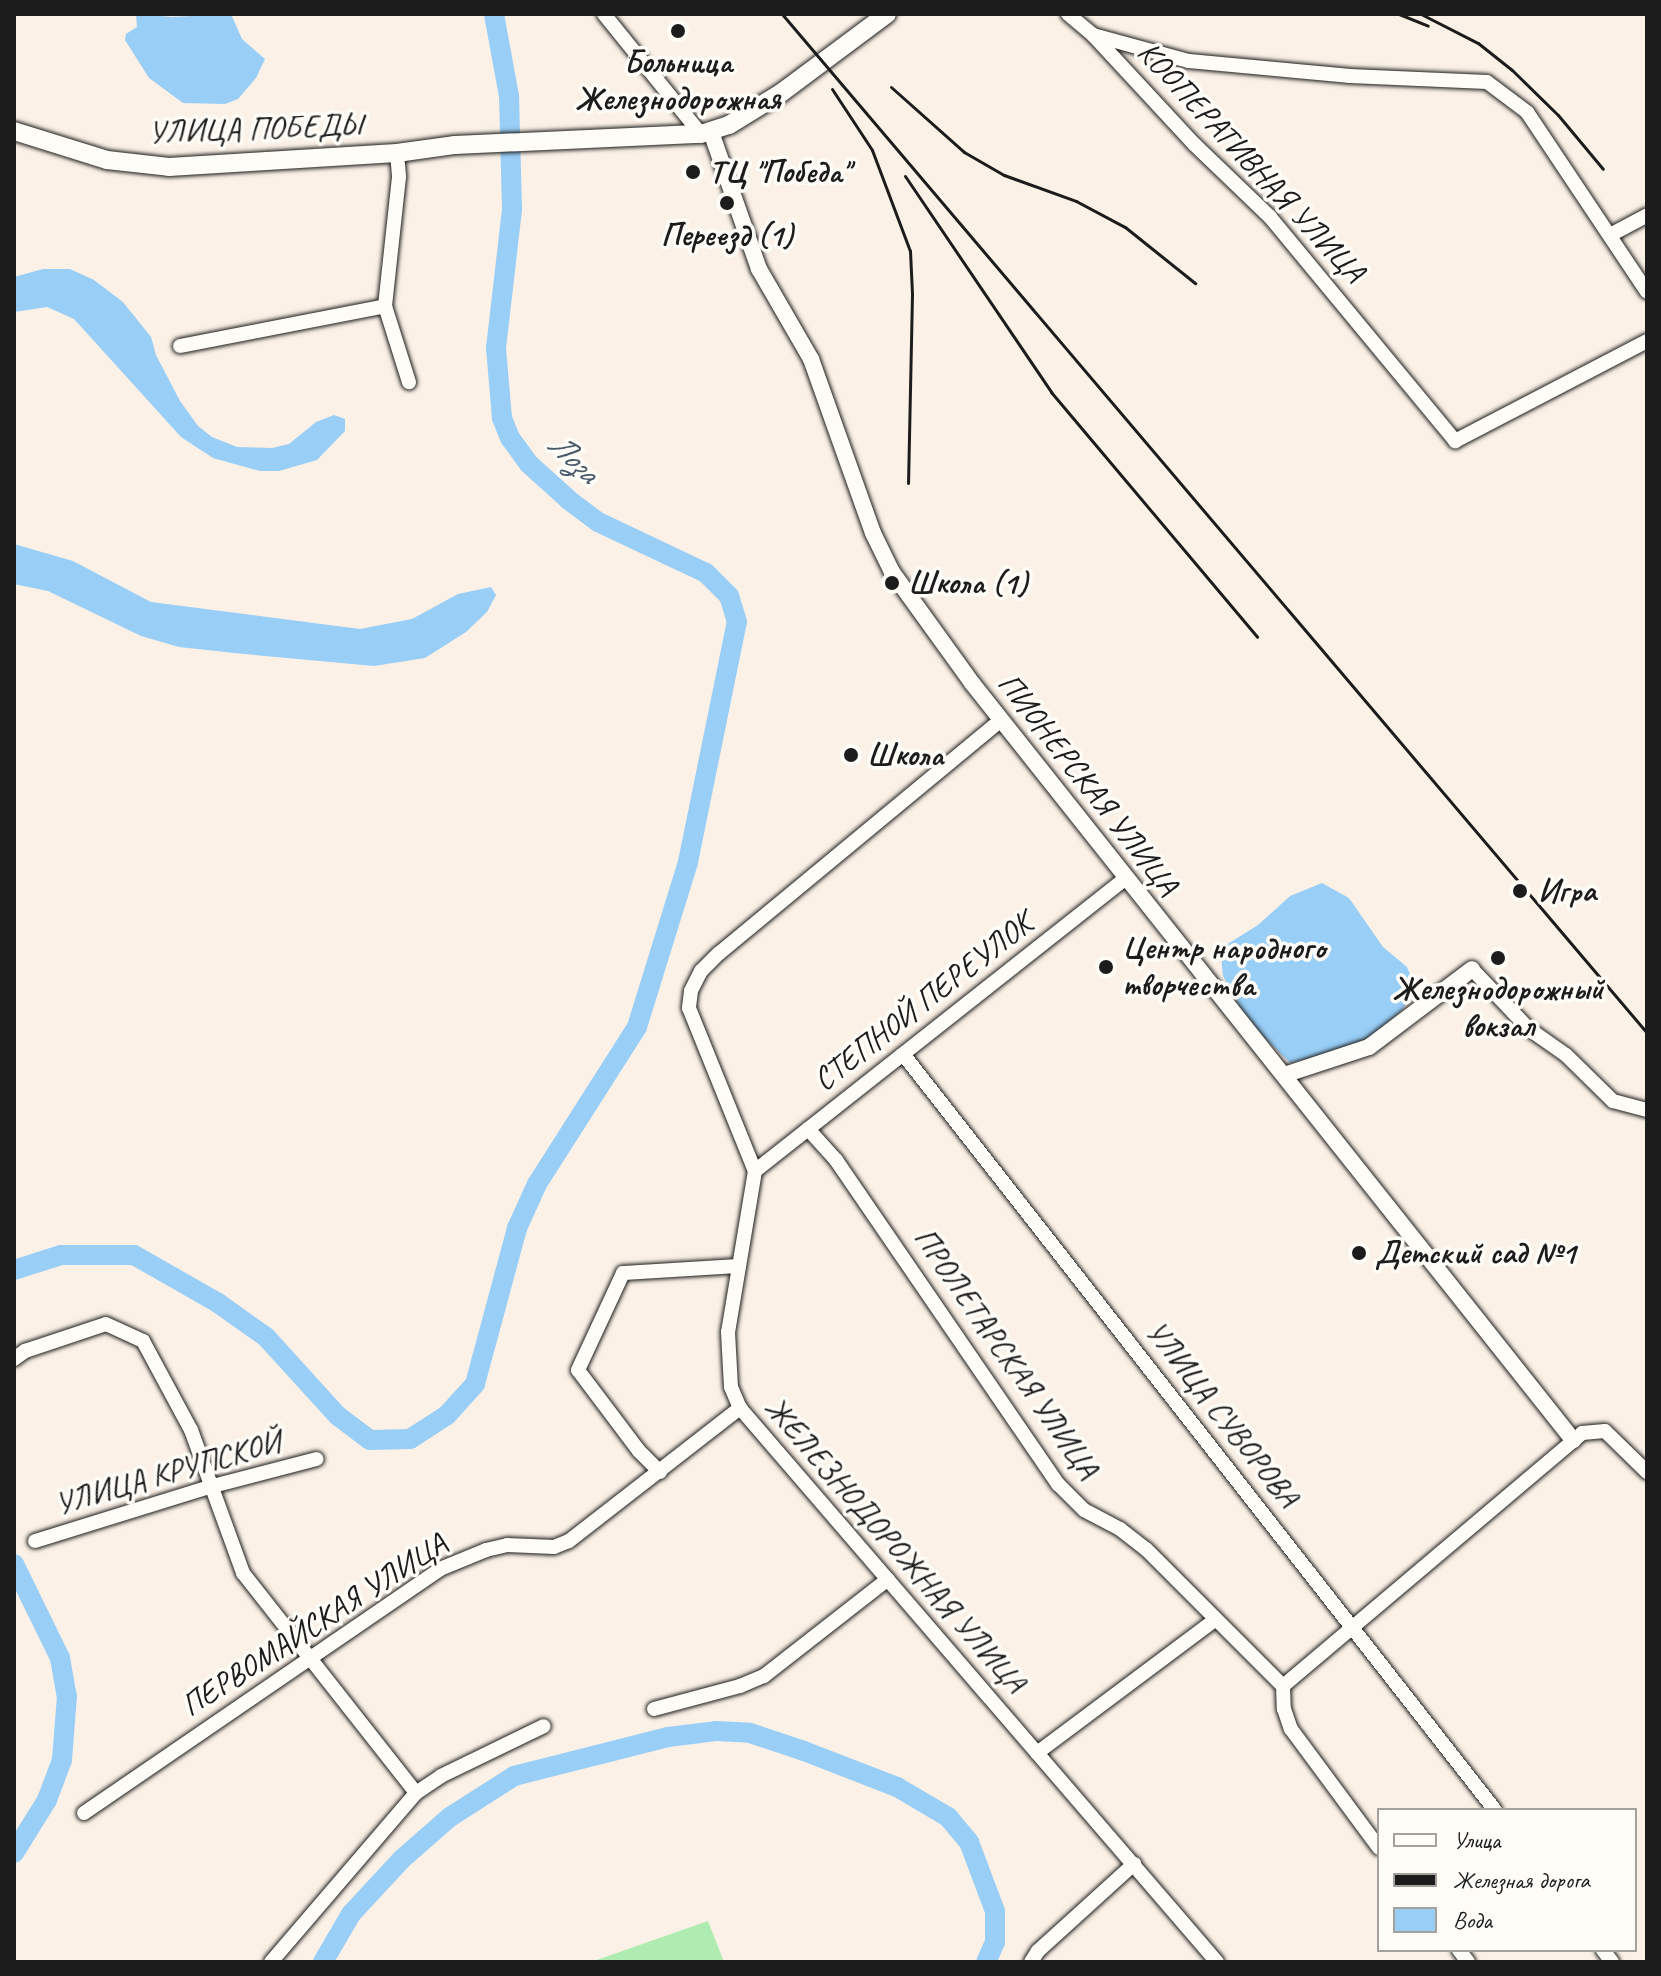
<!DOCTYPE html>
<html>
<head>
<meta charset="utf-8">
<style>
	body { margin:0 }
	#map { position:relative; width:1661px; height:1976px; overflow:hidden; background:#fbf1e6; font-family:Caveat,sans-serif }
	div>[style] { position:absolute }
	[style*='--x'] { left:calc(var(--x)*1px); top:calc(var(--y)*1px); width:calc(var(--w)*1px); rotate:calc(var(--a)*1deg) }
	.green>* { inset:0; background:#afecb2 }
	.water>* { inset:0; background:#99cef7 }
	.river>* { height:20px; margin:-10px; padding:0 10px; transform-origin:10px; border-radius:10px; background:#99cef7 }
	.roads { filter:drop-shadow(0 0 2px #1c1c1c) drop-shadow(0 0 2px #1c1c1c) }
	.minor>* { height:14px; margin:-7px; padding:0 7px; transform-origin:7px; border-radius:7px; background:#fdfcf7 }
	.tertiary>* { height:16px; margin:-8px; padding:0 8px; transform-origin:8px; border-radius:8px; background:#fdfcf7 }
	.secondary>* { height:18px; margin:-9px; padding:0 9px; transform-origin:9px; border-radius:9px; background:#fdfcf7 }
	.rail>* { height:3px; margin:-1.5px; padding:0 1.5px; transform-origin:1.5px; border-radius:1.5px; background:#1c1c1c }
	.dots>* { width:22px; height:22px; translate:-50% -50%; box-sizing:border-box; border:4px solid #fdfcf7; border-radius:50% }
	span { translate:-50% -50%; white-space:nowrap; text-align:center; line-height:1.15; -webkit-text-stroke:7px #fdfcf7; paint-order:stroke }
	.poi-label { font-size:32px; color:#1c1c1c; font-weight:700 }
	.left { translate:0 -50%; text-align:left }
	.street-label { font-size:32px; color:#1c1c1c }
	.water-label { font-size:34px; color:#485a69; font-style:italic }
	.frame { position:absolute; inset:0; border:16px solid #1c1c1c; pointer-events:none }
	.legend { position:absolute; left:1377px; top:1808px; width:260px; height:144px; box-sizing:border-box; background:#fdfcf7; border:2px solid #a3a29f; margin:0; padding:10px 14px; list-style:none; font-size:24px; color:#1c1c1c }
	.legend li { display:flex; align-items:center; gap:16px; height:40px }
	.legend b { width:40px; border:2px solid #a3a29f }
</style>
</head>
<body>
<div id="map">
	<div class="green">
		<i style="clip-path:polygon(708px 1921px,724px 1962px,591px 1962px)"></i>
	</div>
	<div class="water">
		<i style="clip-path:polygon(136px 14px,172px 17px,231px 14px,242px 39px,265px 59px,256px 78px,238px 99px,225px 104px,183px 103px,149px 78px,125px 40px,126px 34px,137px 27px)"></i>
		<i style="clip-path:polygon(43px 269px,70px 269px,94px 280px,123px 302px,151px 337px,156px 355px,180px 401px,198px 426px,212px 437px,237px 447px,272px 448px,289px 444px,316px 422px,334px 415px,345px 419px,345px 431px,317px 460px,279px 471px,260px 471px,213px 458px,181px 437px,74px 319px,47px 307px,14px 312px,14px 277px)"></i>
		<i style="clip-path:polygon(14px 544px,73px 561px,151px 602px,360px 629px,412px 619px,458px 594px,491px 587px,496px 595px,487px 612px,466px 632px,425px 658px,374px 666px,244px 654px,179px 647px,141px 636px,48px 591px,14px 584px)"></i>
		<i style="clip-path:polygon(1322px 883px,1349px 898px,1383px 947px,1407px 967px,1416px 989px,1401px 1011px,1369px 1038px,1351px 1048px,1290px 1063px,1248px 1021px,1223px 976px,1221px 957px,1226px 945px,1258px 925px,1290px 896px)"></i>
	</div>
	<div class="river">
		<i style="--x:14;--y:1270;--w:49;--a:-17.7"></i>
		<i style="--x:61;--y:1255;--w:73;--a:0"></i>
		<i style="--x:134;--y:1255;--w:97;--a:29.7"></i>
		<i style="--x:218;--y:1303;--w:59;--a:35.3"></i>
		<i style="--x:266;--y:1337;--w:107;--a:47.7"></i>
		<i style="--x:338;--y:1416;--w:40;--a:37"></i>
		<i style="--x:370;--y:1440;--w:40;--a:-1.4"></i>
		<i style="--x:410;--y:1439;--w:44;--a:-33"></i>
		<i style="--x:447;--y:1415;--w:42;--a:-47.9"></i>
		<i style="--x:475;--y:1384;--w:162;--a:-74.9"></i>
		<i style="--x:517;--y:1228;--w:48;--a:-65.6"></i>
		<i style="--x:537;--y:1184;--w:186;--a:-57.5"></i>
		<i style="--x:637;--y:1027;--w:173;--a:-72.8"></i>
		<i style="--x:688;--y:862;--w:245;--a:-78.5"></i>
		<i style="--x:737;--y:622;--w:27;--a:-107"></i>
		<i style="--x:729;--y:596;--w:33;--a:-135"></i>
		<i style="--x:706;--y:573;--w:119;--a:-154.7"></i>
		<i style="--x:598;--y:522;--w:38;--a:-143"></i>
		<i style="--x:568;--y:499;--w:52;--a:-138.1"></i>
		<i style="--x:529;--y:464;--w:32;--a:-126"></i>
		<i style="--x:510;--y:438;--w:22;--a:-112"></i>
		<i style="--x:502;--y:418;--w:70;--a:-94.9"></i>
		<i style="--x:496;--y:348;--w:140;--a:-83.4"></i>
		<i style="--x:512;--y:209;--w:113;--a:-91.5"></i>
		<i style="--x:509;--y:96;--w:83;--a:-100.4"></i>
		<i style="--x:14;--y:1564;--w:105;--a:63.9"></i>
		<i style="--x:60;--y:1658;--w:39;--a:80"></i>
		<i style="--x:67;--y:1696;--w:64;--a:94.5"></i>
		<i style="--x:62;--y:1760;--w:43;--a:110.6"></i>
		<i style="--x:47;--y:1800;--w:62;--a:121.9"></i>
		<i style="--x:323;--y:1962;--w:56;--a:-59.7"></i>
		<i style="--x:351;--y:1914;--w:75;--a:-47.2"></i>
		<i style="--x:402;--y:1859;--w:64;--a:-41.2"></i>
		<i style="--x:450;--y:1817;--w:76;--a:-32.6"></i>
		<i style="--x:514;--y:1776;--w:159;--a:-14.2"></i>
		<i style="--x:668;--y:1737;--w:48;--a:-7.1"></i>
		<i style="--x:716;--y:1731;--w:34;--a:3"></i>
		<i style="--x:750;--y:1733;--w:57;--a:18.4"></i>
		<i style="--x:804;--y:1751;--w:100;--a:21.2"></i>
		<i style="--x:897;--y:1787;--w:59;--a:30.5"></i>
		<i style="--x:948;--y:1817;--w:33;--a:50"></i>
		<i style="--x:969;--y:1842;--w:74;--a:69.4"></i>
		<i style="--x:995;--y:1911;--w:31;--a:90"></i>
		<i style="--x:995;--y:1942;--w:22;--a:114"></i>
	</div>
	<div class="roads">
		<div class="minor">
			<i style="--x:604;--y:14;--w:154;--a:51.1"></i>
			<i style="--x:1068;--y:14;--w:33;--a:40"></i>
			<i style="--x:1093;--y:35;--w:99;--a:15.2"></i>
			<i style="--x:1189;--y:61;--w:162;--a:5.3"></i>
			<i style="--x:1350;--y:76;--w:137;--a:2.5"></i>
			<i style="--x:1487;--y:82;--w:50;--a:36.9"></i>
			<i style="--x:1527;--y:112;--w:216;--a:56.3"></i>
			<i style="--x:1093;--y:35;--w:150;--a:47.2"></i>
			<i style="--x:1195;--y:145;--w:104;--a:43.8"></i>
			<i style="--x:1270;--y:217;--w:291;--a:50.4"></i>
			<i style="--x:1455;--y:441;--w:216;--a:-27.5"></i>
			<i style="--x:397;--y:153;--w:24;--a:85"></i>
			<i style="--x:399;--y:177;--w:130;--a:96.2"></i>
			<i style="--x:385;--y:306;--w:80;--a:72.5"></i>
			<i style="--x:1612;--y:234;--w:40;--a:-28"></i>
			<i style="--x:180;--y:346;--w:209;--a:-11"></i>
			<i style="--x:1001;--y:720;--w:366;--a:140.4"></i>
			<i style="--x:719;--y:953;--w:25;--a:135"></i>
			<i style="--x:701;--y:971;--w:22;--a:117"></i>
			<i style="--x:691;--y:991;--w:17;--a:97"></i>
			<i style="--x:689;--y:1008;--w:176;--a:68"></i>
			<i style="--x:755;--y:1171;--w:163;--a:99.5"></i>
			<i style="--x:728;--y:1332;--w:55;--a:86.9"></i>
			<i style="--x:731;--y:1387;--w:23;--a:67"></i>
			<i style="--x:740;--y:1408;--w:731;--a:49.27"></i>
			<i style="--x:1472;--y:969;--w:83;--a:46.5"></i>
			<i style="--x:1529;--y:1029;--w:45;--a:35.1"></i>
			<i style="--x:1566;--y:1055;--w:66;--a:44.4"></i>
			<i style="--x:1613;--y:1101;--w:35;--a:15"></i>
			<i style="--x:903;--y:1054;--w:960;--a:51.94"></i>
			<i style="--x:808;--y:1129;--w:42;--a:47.9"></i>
			<i style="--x:836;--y:1160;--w:393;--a:55.6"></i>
			<i style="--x:1058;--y:1484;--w:37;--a:45"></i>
			<i style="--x:1084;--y:1510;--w:41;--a:27.8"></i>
			<i style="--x:1120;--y:1529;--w:33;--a:38"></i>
			<i style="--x:1146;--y:1549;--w:194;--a:45"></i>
			<i style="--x:1283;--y:1686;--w:23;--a:88"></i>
			<i style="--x:1284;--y:1709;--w:21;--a:71"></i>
			<i style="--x:1291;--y:1729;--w:148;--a:53.5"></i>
			<i style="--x:755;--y:1171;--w:473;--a:-38.3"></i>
			<i style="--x:14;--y:1359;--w:14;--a:-36"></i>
			<i style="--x:25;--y:1351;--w:85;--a:-18.4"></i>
			<i style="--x:106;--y:1324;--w:41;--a:24.7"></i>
			<i style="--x:143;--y:1341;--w:101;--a:61.7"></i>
			<i style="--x:191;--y:1430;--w:152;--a:70"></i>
			<i style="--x:243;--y:1573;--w:280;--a:51.8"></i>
			<i style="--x:660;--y:1472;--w:30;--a:-135"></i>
			<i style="--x:639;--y:1451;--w:101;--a:-127"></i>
			<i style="--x:578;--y:1370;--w:107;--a:-65.1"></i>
			<i style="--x:623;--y:1273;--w:116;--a:-3.5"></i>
			<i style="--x:35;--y:1541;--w:186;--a:-17.2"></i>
			<i style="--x:213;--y:1486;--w:107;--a:-14.6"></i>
			<i style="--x:1283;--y:1686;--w:392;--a:-40.2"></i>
			<i style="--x:1582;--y:1433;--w:23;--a:-5"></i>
			<i style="--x:1605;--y:1431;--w:59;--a:44.3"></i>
			<i style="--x:654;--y:1709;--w:89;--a:-15"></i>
			<i style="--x:740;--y:1686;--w:26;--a:-23"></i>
			<i style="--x:764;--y:1676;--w:157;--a:-38"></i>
			<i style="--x:1037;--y:1753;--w:222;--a:-36.8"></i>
			<i style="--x:84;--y:1813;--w:432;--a:-34.4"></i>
			<i style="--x:440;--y:1569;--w:50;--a:-22.4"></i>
			<i style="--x:486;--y:1550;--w:22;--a:-13"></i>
			<i style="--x:507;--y:1545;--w:47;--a:2.4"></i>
			<i style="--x:554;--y:1547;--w:16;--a:-22"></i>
			<i style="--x:569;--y:1541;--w:217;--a:-37.9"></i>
			<i style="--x:1459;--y:1950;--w:15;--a:53"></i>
			<i style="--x:1603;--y:1950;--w:15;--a:53"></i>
			<i style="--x:271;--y:1962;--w:223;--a:-49.4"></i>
			<i style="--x:416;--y:1793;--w:30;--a:-34"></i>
			<i style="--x:441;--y:1776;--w:114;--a:-25.9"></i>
			<i style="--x:1031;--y:1962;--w:13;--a:-58"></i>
			<i style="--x:1038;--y:1951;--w:130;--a:-42.2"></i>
		</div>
		<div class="tertiary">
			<i style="--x:711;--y:132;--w:145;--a:70.7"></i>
			<i style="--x:759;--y:269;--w:104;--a:60"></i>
			<i style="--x:811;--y:359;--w:185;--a:70.4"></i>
			<i style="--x:873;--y:533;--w:43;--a:64"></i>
			<i style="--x:892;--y:572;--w:137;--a:54.2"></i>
			<i style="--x:972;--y:683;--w:967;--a:51.55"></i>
			<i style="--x:1284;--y:1075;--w:89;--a:-18.2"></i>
			<i style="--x:1369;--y:1047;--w:129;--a:-37.1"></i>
		</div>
		<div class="secondary">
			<i style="--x:14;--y:131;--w:97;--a:17.3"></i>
			<i style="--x:107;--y:160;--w:62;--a:6.4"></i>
			<i style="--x:169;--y:167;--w:228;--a:-3.5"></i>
			<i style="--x:397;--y:153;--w:59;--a:-7.9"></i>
			<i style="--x:455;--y:145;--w:246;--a:-2.6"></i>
			<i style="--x:701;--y:134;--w:29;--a:-18"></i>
			<i style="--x:729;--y:125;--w:61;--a:-31.6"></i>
			<i style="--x:781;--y:93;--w:132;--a:-36.7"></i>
		</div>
	</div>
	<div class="rail">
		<i style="--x:782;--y:14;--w:1337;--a:49.67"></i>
		<i style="--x:1399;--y:14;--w:31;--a:22"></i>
		<i style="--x:1421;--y:14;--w:64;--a:27"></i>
		<i style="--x:1478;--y:43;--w:43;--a:38.5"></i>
		<i style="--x:1512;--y:70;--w:64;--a:44.4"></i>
		<i style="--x:1558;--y:115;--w:70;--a:50.2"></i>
		<i style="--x:891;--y:87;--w:98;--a:41.7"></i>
		<i style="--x:964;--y:152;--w:46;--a:29.9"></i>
		<i style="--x:1004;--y:175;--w:77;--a:19.9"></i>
		<i style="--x:1076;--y:201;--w:55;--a:28"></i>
		<i style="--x:1125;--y:227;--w:90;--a:38.7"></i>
		<i style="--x:832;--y:89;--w:73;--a:56.7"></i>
		<i style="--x:872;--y:150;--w:108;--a:69.4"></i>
		<i style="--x:910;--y:251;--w:43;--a:87.3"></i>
		<i style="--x:912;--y:294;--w:189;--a:91.2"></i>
		<i style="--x:905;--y:176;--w:261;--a:55.9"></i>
		<i style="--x:1051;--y:392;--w:320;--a:49.9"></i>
	</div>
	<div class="dots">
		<i style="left:678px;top:31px;background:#1c1c1c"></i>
		<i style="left:693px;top:172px;background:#1c1c1c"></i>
		<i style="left:727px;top:203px;background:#1c1c1c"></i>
		<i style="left:892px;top:583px;background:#1c1c1c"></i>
		<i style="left:851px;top:755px;background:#1c1c1c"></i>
		<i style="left:1520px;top:891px;background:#1c1c1c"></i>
		<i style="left:1498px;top:958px;background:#1c1c1c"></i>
		<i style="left:1106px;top:967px;background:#1c1c1c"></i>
		<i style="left:1359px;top:1253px;background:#1c1c1c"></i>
	</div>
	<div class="poi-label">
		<span style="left:678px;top:81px">Больница<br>Железнодорожная</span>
		<span class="left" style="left:709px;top:172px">ТЦ "Победа"</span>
		<span style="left:727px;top:235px">Переезд (1)</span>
		<span class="left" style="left:908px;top:583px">Школа (1)</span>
		<span class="left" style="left:867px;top:755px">Школа</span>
		<span class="left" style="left:1538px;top:891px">Игра</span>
		<span class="left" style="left:1122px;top:967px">Центр народного<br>творчества</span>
		<span style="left:1498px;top:1008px">Железнодорожный<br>вокзал</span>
		<span class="left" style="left:1375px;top:1253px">Детский сад №1</span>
	</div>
	<div class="street-label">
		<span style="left:255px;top:129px;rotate:-2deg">УЛИЦА ПОБЕДЫ</span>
		<span style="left:1251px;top:162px;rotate:47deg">КООПЕРАТИВНАЯ УЛИЦА</span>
		<span style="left:1088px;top:784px;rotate:52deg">ПИОНЕРСКАЯ УЛИЦА</span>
		<span style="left:923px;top:1002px;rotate:-38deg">СТЕПНОЙ ПЕРЕУЛОК</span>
		<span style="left:1006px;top:1353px;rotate:55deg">ПРОЛЕТАРСКАЯ УЛИЦА</span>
		<span style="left:1222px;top:1414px;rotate:52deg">УЛИЦА СУВОРОВА</span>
		<span style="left:168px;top:1473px;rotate:-16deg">УЛИЦА КРУПСКОЙ</span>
		<span style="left:895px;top:1545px;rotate:49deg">ЖЕЛЕЗНОДОРОЖНАЯ УЛИЦА</span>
		<span style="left:314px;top:1625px;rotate:-33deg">ПЕРВОМАЙСКАЯ УЛИЦА</span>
	</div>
	<div class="water-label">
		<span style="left:574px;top:457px;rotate:44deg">Лоза</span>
	</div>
	<div class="frame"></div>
	<ul class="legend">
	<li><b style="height:10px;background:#fdfcf7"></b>Улица</li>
	<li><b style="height:10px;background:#1c1c1c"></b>Железная дорога</li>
	<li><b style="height:22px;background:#99cef7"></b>Вода</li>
	</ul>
</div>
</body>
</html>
